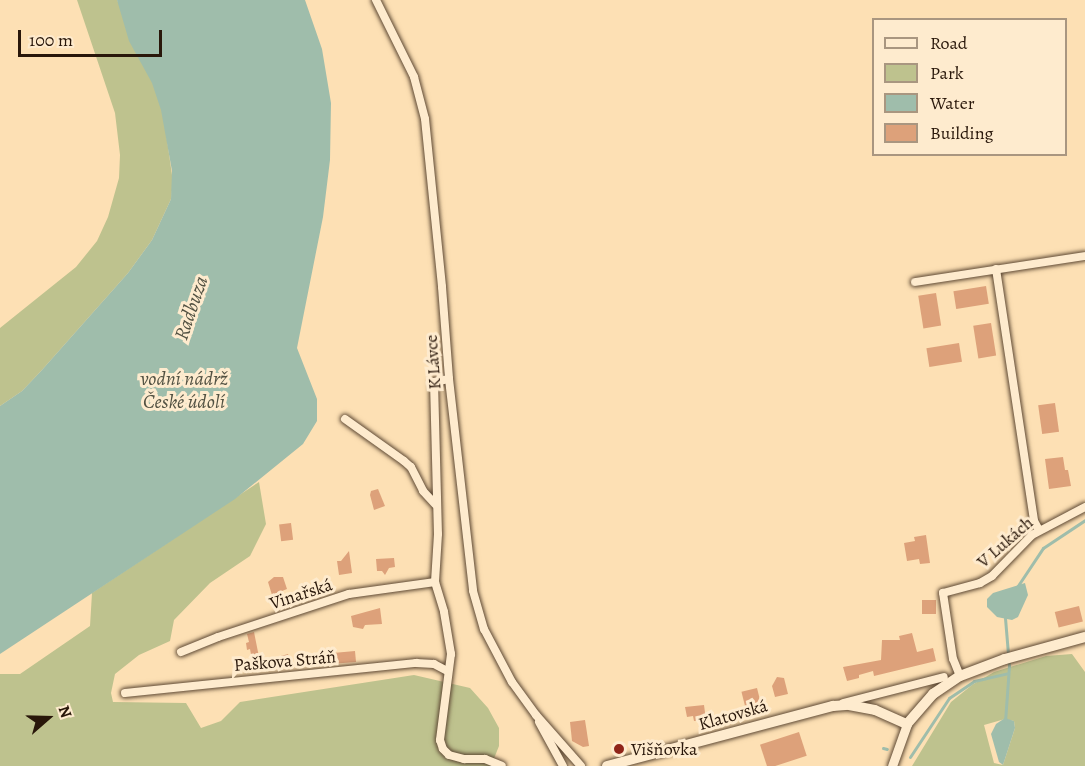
<!DOCTYPE html>
<html>
<head>
<meta charset="utf-8">
<style>
	body { margin:0 }
	#map { position:relative; width:1085px; height:766px; overflow:hidden; background:#fde0b4; font-family:Alegreya,serif }
	div>[style] { position:absolute }
	[style*='--x'] { left:calc(var(--x)*1px); top:calc(var(--y)*1px); width:calc(var(--w)*1px); rotate:calc(var(--a)*1deg) }
	.green>* { inset:0; background:#bec28e }
	.water>* { inset:0; background:#9fbdab }
	.stream>* { height:3px; margin:-1.5px; padding:0 1.5px; transform-origin:1.5px; border-radius:1.5px; background:#9fbdab }
	.building>* { inset:0; background:#dda17a; transform-origin:0 0 }
	.roads { filter:drop-shadow(0 0 2px #5e4934) drop-shadow(0 0 2px #5e4934) }
	.minor>* { height:8px; margin:-4px; padding:0 4px; transform-origin:4px; border-radius:4px; background:#feebce }
	.tertiary>* { height:9px; margin:-4.5px; padding:0 4.5px; transform-origin:4.5px; border-radius:4.5px; background:#feebce }
	.secondary>* { height:10px; margin:-5px; padding:0 5px; transform-origin:5px; border-radius:5px; background:#feebce }
	.dots>* { width:16px; height:16px; translate:-50% -50%; box-sizing:border-box; border:3px solid #feebce; border-radius:50% }
	span { translate:-50% -50%; white-space:nowrap; text-align:center; line-height:1.15; -webkit-text-stroke:6px #feebce; paint-order:stroke }
	.street-label { font-size:18px; color:#29170a }
	.poi-label { font-size:18px; color:#29170a }
	.left { translate:0 -50%; text-align:left }
	.water-label { font-size:20px; color:#525142; font-style:italic }
	.legend { position:absolute; left:872px; top:18px; width:195px; height:138px; box-sizing:border-box; background:#feebce; border:2px solid #a99680; margin:0; padding:8px 10px; list-style:none; font-size:18px; color:#29170a }
	.legend li { display:flex; align-items:center; gap:12px; height:30px }
	.legend b { width:30px; border:2px solid #a99680 }
	.north { position:absolute; left:18px; top:688px; width:60px; height:60px; -webkit-text-stroke:4px #feebce; paint-order:stroke; rotate:70deg; font-size:16px; font-weight:700; line-height:24px; text-align:center; color:#29170a }
	.north::after { content:''; display:block; margin:auto; width:21px; height:27px; background:#29170a; clip-path:polygon(50% 0,100% 100%,50% 72%,0 100%) }
	.scale { position:absolute; left:18px; top:30px; width:144px; height:27px; box-sizing:border-box; border:3px solid #29170a; border-top:0; padding-left:8px; font-size:18px; line-height:21px; white-space:nowrap; color:#29170a; -webkit-text-stroke:4px #feebce; paint-order:stroke }
</style>
</head>
<body>
<div id="map">
	<div class="green">
		<i style="clip-path:polygon(77px 0,117px 0,119px 4px,121px 0,159px 0,166px 133px,173px 182px,171px 199px,152px 240px,128px 273px,41px 371px,22px 391px,0 406px,0 328px,76px 267px,97px 241px,108px 217px,119px 178px,120px 155px,115px 113px)"></i>
		<i style="clip-path:polygon(259px 482px,266px 524px,250px 556px,210px 583px,174px 620px,170px 641px,139px 655px,115px 674px,111px 693px,113px 702px,186px 703px,201px 728px,221px 721px,240px 702px,414px 675px,470px 688px,488px 708px,499px 728px,499px 746px,491px 766px,0 766px,0 674px,20px 674px,90px 626px,92px 593px)"></i>
		<i style="clip-path:polygon(evenodd,1072px 654px,1085px 672px,1085px 766px,912px 766px,951px 702px,972px 685px,994px 672px,1046px 656px,1072px 654px,1005px 719px,1014px 721px,1015px 728px,1003px 765px,994px 763px,984px 725px,1005px 719px)"></i>
	</div>
	<div class="water">
		<i style="clip-path:polygon(117px 0,305px 0,322px 49px,331px 103px,330px 160px,323px 217px,297px 348px,317px 399px,317px 421px,303px 444px,235px 499px,0 654px,0 406px,22px 391px,41px 371px,128px 273px,152px 240px,171px 199px,172px 171px,161px 110px,152px 83px,129px 41px)"></i>
		<i style="clip-path:polygon(1025px 583px,1028px 595px,1018px 617px,1012px 620px,997px 617px,987px 607px,987px 599px,993px 593px)"></i>
		<i style="clip-path:polygon(1005px 718px,1014px 721px,1015px 728px,1003px 765px,999px 762px,991px 734px,996px 724px)"></i>
	</div>
	<div class="stream">
		<i style="--x:1017;--y:587;--w:47;--a:-56.3"></i>
		<i style="--x:1043;--y:548;--w:50;--a:-33.7"></i>
		<i style="--x:1005;--y:618;--w:48;--a:85.2"></i>
		<i style="--x:1009;--y:666;--w:56;--a:94.1"></i>
		<i style="--x:883;--y:748;--w:4;--a:14"></i>
		<i style="--x:910;--y:757;--w:71;--a:-56.5"></i>
		<i style="--x:949;--y:698;--w:30;--a:-34"></i>
		<i style="--x:974;--y:681;--w:35;--a:-13"></i>
	</div>
	<div class="building">
		<i style="left:986px;top:286px;width:18px;height:33px;rotate:81deg"></i>
		<i style="left:936px;top:293px;width:33px;height:18px;rotate:81deg"></i>
		<i style="left:991px;top:323px;width:33px;height:18px;rotate:81deg"></i>
		<i style="left:959px;top:343px;width:19px;height:33px;rotate:81deg"></i>
		<i style="left:1055px;top:403px;width:29px;height:17px;rotate:82deg"></i>
		<i style="clip-path:polygon(1063px 457px,1065px 470px,1068px 470px,1071px 486px,1049px 489px,1045px 459px)"></i>
		<i style="clip-path:polygon(378px 489px,385px 506px,374px 510px,370px 495px,371px 491px)"></i>
		<i style="left:291px;top:523px;width:17px;height:12px;rotate:83deg"></i>
		<i style="clip-path:polygon(926px 535px,930px 563px,920px 564px,919px 559px,907px 561px,904px 543px,915px 541px,914px 537px)"></i>
		<i style="clip-path:polygon(349px 551px,352px 573px,339px 575px,337px 561px,341px 561px)"></i>
		<i style="clip-path:polygon(394px 558px,395px 567px,389px 568px,385px 575px,382px 571px,377px 571px,376px 559px)"></i>
		<i style="clip-path:polygon(274px 577px,283px 577px,287px 589px,272px 595px,268px 582px)"></i>
		<i style="left:922px;top:600px;width:14px;height:14px"></i>
		<i style="left:1079px;top:606px;width:16px;height:25px;rotate:76deg"></i>
		<i style="clip-path:polygon(380px 608px,382px 624px,365px 625px,363px 629px,353px 627px,351px 616px)"></i>
		<i style="clip-path:polygon(254px 632px,260px 662px,288px 654px,291px 664px,254px 671px,250px 649px,247px 650px,246px 643px,249px 642px,247px 634px)"></i>
		<i style="clip-path:polygon(912px 633px,917px 652px,933px 648px,936px 661px,874px 676px,873px 671px,859px 675px,859px 678px,847px 681px,843px 667px,881px 660px,882px 640px,900px 640px,899px 636px)"></i>
		<i style="clip-path:polygon(332px 648px,333px 653px,355px 651px,356px 662px,330px 664px,330px 659px,325px 659px,324px 649px)"></i>
		<i style="clip-path:polygon(777px 677px,784px 678px,788px 694px,775px 697px,772px 686px)"></i>
		<i style="left:757px;top:688px;width:16px;height:16px;rotate:76deg"></i>
		<i style="clip-path:polygon(704px 705px,706px 720px,694px 721px,693px 716px,687px 717px,685px 707px)"></i>
		<i style="clip-path:polygon(585px 720px,589px 746px,583px 747px,572px 741px,570px 722px)"></i>
		<i style="left:799px;top:732px;width:25px;height:41px;rotate:72deg"></i>
	</div>
	<div class="roads">
		<div class="minor">
			<i style="--x:376;--y:0;--w:86;--a:63.7"></i>
			<i style="--x:414;--y:77;--w:43;--a:75.3"></i>
			<i style="--x:425;--y:119;--w:169;--a:84.2"></i>
			<i style="--x:442;--y:287;--w:92;--a:85.6"></i>
			<i style="--x:449;--y:379;--w:213;--a:83.5"></i>
			<i style="--x:473;--y:591;--w:40;--a:74"></i>
			<i style="--x:484;--y:629;--w:60;--a:62.2"></i>
			<i style="--x:512;--y:682;--w:41;--a:54"></i>
			<i style="--x:536;--y:715;--w:68;--a:48.6"></i>
			<i style="--x:996;--y:269;--w:255;--a:81.4"></i>
			<i style="--x:1034;--y:521;--w:10;--a:61"></i>
			<i style="--x:915;--y:282;--w:172;--a:-8.7"></i>
			<i style="--x:449;--y:379;--w:15;--a:169"></i>
			<i style="--x:434;--y:382;--w:152;--a:88.5"></i>
			<i style="--x:438;--y:534;--w:48;--a:93.6"></i>
			<i style="--x:435;--y:582;--w:31;--a:73"></i>
			<i style="--x:444;--y:612;--w:43;--a:80.5"></i>
			<i style="--x:451;--y:654;--w:87;--a:97.3"></i>
			<i style="--x:440;--y:740;--w:9;--a:72"></i>
			<i style="--x:443;--y:749;--w:8;--a:45"></i>
			<i style="--x:449;--y:755;--w:16;--a:15"></i>
			<i style="--x:464;--y:759;--w:21;--a:0"></i>
			<i style="--x:485;--y:759;--w:18;--a:22"></i>
			<i style="--x:345;--y:419;--w:72;--a:35.4"></i>
			<i style="--x:404;--y:461;--w:9;--a:41"></i>
			<i style="--x:411;--y:467;--w:27;--a:63"></i>
			<i style="--x:423;--y:491;--w:18;--a:47"></i>
			<i style="--x:181;--y:652;--w:40;--a:-22"></i>
			<i style="--x:218;--y:637;--w:138;--a:-18.2"></i>
			<i style="--x:349;--y:594;--w:87;--a:-7.9"></i>
			<i style="--x:960;--y:676;--w:18;--a:-112"></i>
			<i style="--x:953;--y:659;--w:67;--a:-98.6"></i>
			<i style="--x:943;--y:593;--w:38;--a:-15"></i>
			<i style="--x:980;--y:583;--w:14;--a:-30"></i>
			<i style="--x:992;--y:576;--w:57;--a:-45.7"></i>
			<i style="--x:1032;--y:535;--w:60;--a:-27.8"></i>
			<i style="--x:125;--y:693;--w:293;--a:-5.9"></i>
			<i style="--x:416;--y:663;--w:18;--a:3"></i>
			<i style="--x:434;--y:664;--w:15;--a:28"></i>
			<i style="--x:843;--y:703;--w:104;--a:-14.4"></i>
			<i style="--x:539;--y:722;--w:50;--a:61.4"></i>
		</div>
		<div class="tertiary">
			<i style="--x:892;--y:766;--w:45;--a:-70.3"></i>
		</div>
		<div class="secondary">
			<i style="--x:607;--y:766;--w:234;--a:-14.9"></i>
			<i style="--x:833;--y:706;--w:16;--a:-4"></i>
			<i style="--x:849;--y:705;--w:26;--a:11"></i>
			<i style="--x:875;--y:710;--w:35;--a:24"></i>
			<i style="--x:907;--y:724;--w:40;--a:-49"></i>
			<i style="--x:933;--y:694;--w:32;--a:-34"></i>
			<i style="--x:960;--y:676;--w:48;--a:-20.7"></i>
			<i style="--x:1005;--y:659;--w:83;--a:-15.4"></i>
		</div>
	</div>
	<div class="dots">
		<i style="left:619px;top:749px;background:#8f2418"></i>
	</div>
	<div class="street-label">
		<span style="left:433px;top:362px;rotate:-94deg">K Lávce</span>
		<span style="left:1005px;top:542px;rotate:-41deg">V Lukách</span>
		<span style="left:301px;top:594px;rotate:-18deg">Vinařská</span>
		<span style="left:285px;top:661px;rotate:-5deg">Paškova Stráň</span>
		<span style="left:733px;top:715px;rotate:-16deg">Klatovská</span>
	</div>
	<div class="poi-label">
		<span class="left" style="left:631px;top:749px">Višňovka</span>
	</div>
	<div class="water-label">
		<span style="left:191px;top:308px;rotate:-71deg">Radbuza</span>
		<span style="left:184px;top:390px">vodní nádrž<br>České údolí</span>
	</div>
	<ul class="legend">
	<li><b style="height:8px;background:#feebce"></b>Road</li>
	<li><b style="height:16px;background:#bec28e"></b>Park</li>
	<li><b style="height:16px;background:#9fbdab"></b>Water</li>
	<li><b style="height:16px;background:#dda17a"></b>Building</li>
	</ul>
	<div class="north">N</div>
	<div class="scale">100 m</div>
</div>
</body>
</html>
